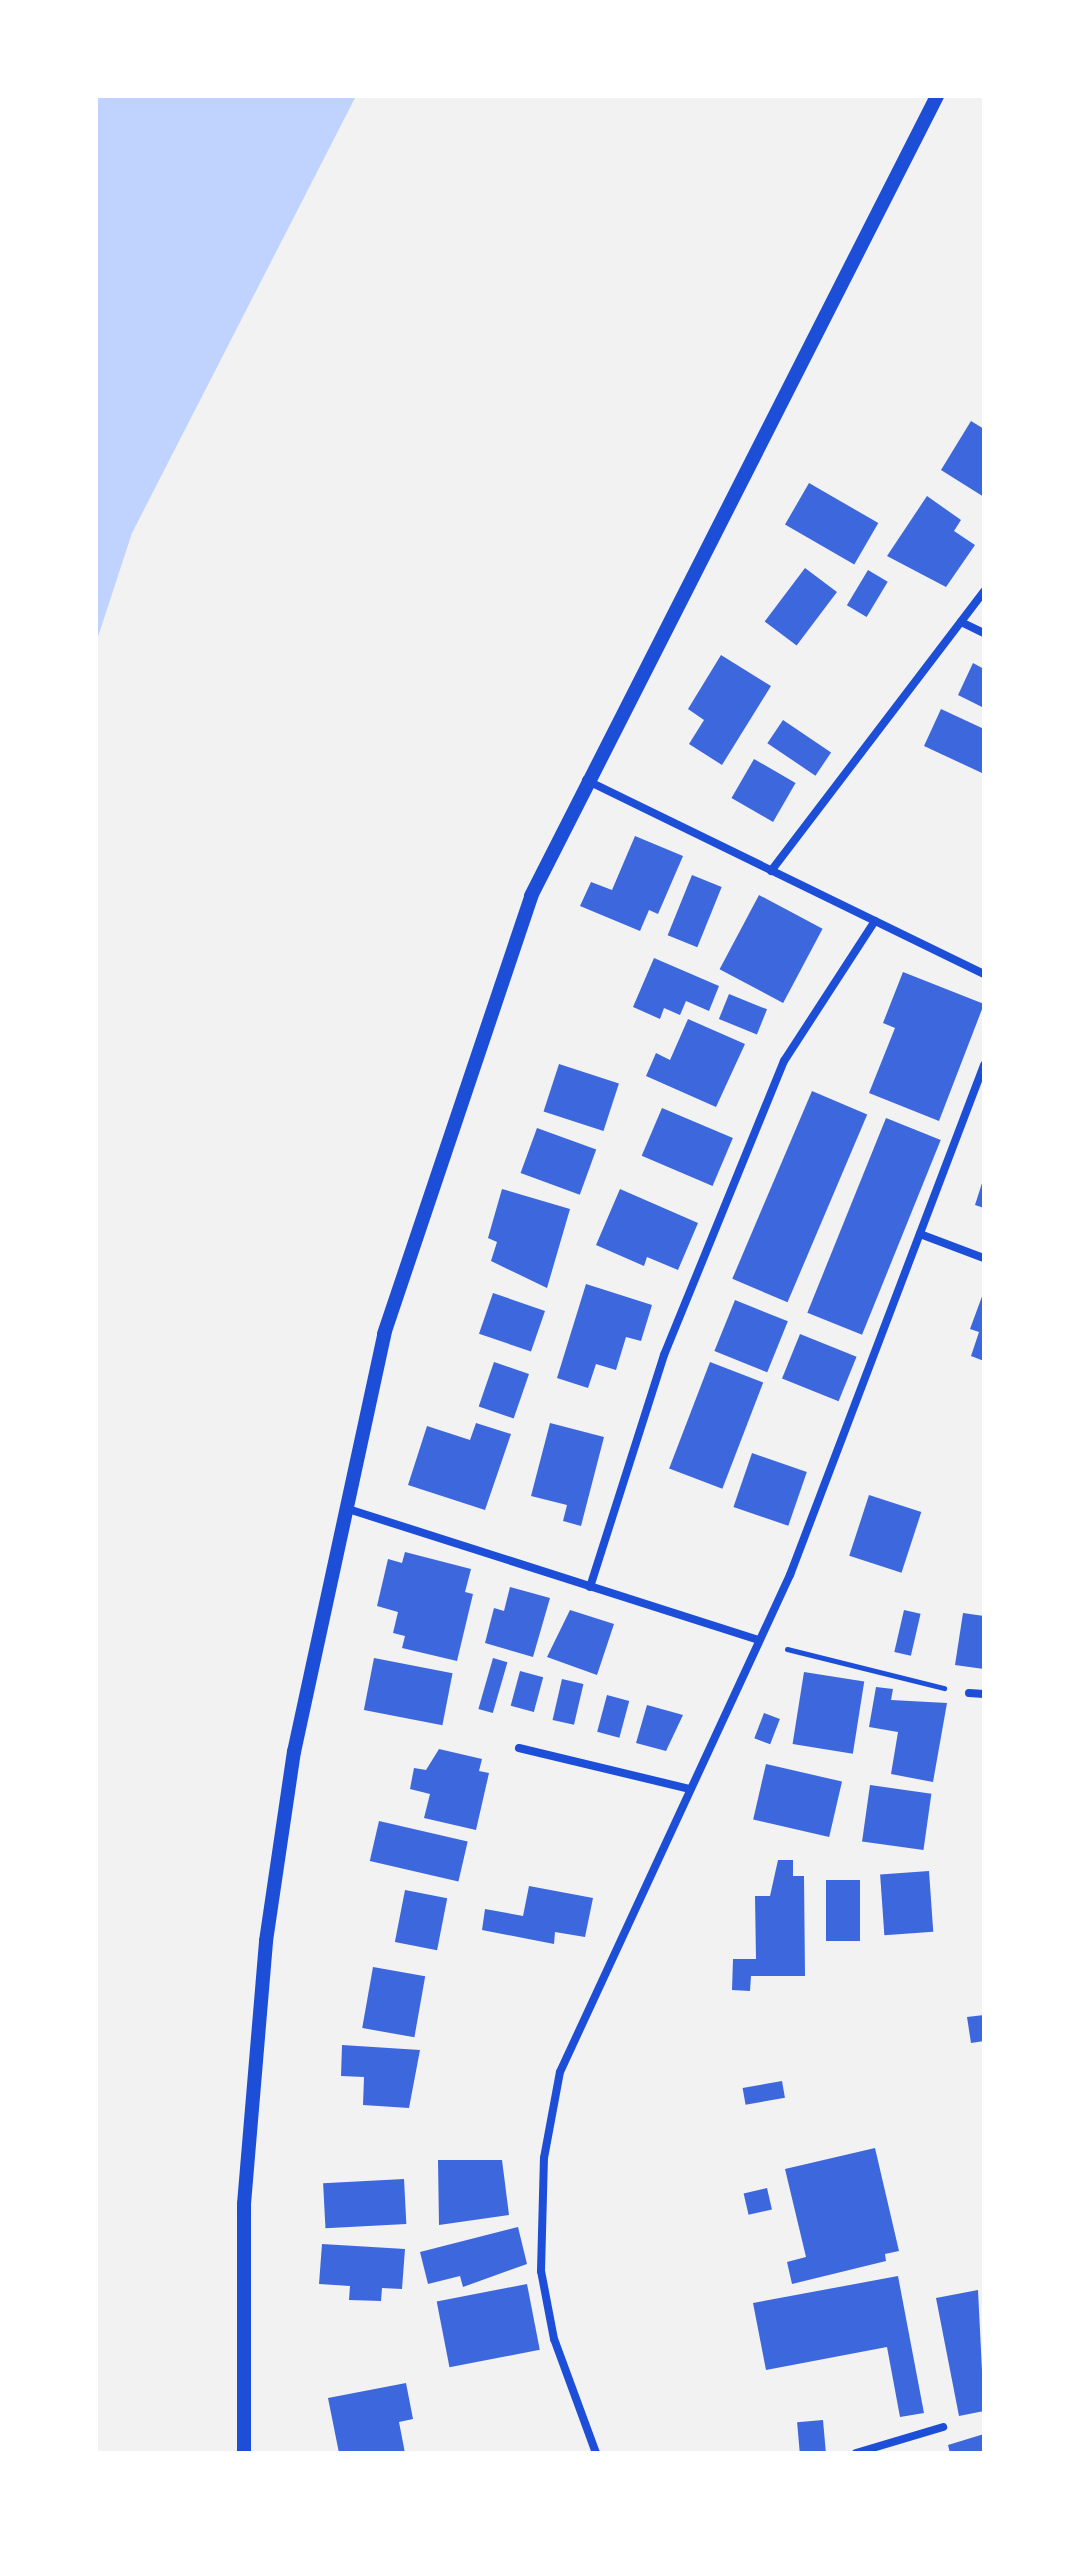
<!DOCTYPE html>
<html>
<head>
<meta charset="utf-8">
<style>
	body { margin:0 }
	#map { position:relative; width:1080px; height:2549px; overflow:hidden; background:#f2f2f2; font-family:"Noto Sans",sans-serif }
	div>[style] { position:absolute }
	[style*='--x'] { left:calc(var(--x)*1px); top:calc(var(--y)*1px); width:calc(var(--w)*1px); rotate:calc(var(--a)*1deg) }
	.water>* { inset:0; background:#bfd3fe }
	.building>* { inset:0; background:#3d67dc; transform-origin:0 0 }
	.path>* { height:5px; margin:-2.5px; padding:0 2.5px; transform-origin:2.5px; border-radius:2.5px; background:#1d4ed8 }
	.minor>* { height:8px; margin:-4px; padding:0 4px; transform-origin:4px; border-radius:4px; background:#1d4ed8 }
	.tertiary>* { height:14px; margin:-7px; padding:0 7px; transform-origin:7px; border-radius:7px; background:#1d4ed8 }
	span { translate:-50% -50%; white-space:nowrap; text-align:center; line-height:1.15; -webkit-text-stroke:7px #fff; paint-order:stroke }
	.frame { position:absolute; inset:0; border:98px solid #fff; pointer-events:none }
</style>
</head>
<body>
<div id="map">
	<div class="water">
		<i style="clip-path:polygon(96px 96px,356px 96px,132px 533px,96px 643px)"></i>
	</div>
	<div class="building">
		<i style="clip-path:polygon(971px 421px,984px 429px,984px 497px,941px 470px)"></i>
		<i style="left:809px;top:483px;width:80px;height:48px;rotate:30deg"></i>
		<i style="clip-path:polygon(927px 496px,961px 520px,954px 531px,975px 545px,946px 587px,887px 556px)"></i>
		<i style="left:805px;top:568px;width:40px;height:67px;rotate:37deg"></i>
		<i style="left:868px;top:570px;width:23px;height:41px;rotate:31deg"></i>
		<i style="clip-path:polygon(721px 655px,771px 686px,722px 765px,689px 744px,704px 720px,688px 709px)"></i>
		<i style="clip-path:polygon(973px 663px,984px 669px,984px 708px,958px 695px)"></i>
		<i style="clip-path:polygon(941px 709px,984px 729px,982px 773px,924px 746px)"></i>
		<i style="left:783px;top:720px;width:58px;height:28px;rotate:34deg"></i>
		<i style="left:754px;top:759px;width:48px;height:45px;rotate:30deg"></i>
		<i style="clip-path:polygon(635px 836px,683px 856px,658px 914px,649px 910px,640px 931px,580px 906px,591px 882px,612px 890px)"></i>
		<i style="left:692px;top:875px;width:32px;height:65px;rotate:22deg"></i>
		<i style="left:759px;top:895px;width:72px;height:84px;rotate:28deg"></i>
		<i style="clip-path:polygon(654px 958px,719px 986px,709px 1011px,686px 1001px,680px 1015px,664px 1008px,660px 1019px,633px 1007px)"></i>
		<i style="clip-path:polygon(903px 972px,984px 1004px,939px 1121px,869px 1093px,895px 1028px,883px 1023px)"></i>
		<i style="left:729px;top:994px;width:41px;height:27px;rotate:22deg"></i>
		<i style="clip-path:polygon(688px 1019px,745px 1044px,716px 1107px,646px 1076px,656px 1053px,670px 1060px)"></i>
		<i style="left:559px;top:1064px;width:63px;height:50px;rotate:18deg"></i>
		<i style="left:812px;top:1091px;width:60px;height:204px;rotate:23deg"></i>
		<i style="left:662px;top:1108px;width:77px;height:52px;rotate:23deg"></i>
		<i style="left:886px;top:1118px;width:59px;height:210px;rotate:22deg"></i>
		<i style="left:537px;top:1128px;width:63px;height:48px;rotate:20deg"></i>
		<i style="clip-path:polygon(983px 1180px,984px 1180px,984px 1208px,975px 1205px)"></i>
		<i style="clip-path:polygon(502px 1189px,570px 1209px,547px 1288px,491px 1261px,497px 1242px,488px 1238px)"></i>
		<i style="clip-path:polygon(620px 1189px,698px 1223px,678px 1270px,647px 1257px,644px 1266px,596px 1245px)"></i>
		<i style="clip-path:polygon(586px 1284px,652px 1305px,641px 1341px,626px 1337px,616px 1370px,596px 1364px,588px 1388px,557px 1378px)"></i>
		<i style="clip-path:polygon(984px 1291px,984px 1361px,971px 1356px,979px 1332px,970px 1329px)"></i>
		<i style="left:493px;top:1293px;width:55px;height:43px;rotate:19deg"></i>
		<i style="left:735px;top:1300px;width:57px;height:55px;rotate:22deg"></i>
		<i style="left:800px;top:1334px;width:61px;height:48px;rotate:22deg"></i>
		<i style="left:494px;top:1362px;width:37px;height:47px;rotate:19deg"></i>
		<i style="left:710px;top:1362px;width:57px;height:114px;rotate:21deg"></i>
		<i style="clip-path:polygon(476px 1423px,511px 1434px,485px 1510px,408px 1485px,427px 1426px,470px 1440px)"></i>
		<i style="clip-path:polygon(550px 1423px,604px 1437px,581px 1526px,563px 1521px,567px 1505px,531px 1496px)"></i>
		<i style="left:752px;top:1453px;width:58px;height:57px;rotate:19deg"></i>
		<i style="left:869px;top:1495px;width:55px;height:64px;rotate:18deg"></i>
		<i style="clip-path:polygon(405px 1552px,471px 1569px,465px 1592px,473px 1594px,457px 1661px,402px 1648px,405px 1636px,393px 1633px,398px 1612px,377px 1606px,388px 1559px,402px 1563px)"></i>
		<i style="clip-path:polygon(510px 1587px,550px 1598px,533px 1657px,485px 1643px,494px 1608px,504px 1611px)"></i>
		<i style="clip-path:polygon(570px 1610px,614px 1624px,597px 1675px,547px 1657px)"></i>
		<i style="left:904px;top:1610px;width:17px;height:43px;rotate:13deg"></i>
		<i style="clip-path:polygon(963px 1613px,984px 1616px,984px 1669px,955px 1665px)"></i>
		<i style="left:374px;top:1658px;width:80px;height:53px;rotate:11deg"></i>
		<i style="left:493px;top:1658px;width:15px;height:53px;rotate:16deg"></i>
		<i style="left:520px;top:1671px;width:24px;height:36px;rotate:15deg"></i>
		<i style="left:804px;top:1672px;width:61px;height:73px;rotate:9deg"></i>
		<i style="left:562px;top:1679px;width:22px;height:42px;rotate:13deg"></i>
		<i style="clip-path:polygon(876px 1687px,893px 1689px,891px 1700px,947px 1703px,933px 1782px,891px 1774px,898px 1732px,869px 1727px)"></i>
		<i style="left:607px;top:1695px;width:23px;height:38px;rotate:15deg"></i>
		<i style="clip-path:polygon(647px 1705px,683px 1715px,666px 1751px,636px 1743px)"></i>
		<i style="left:764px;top:1713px;width:17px;height:27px;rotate:21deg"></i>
		<i style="clip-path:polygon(439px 1749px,482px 1759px,479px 1771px,489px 1773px,476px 1830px,424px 1818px,430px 1794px,410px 1789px,414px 1768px,426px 1770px)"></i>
		<i style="left:766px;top:1764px;width:78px;height:57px;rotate:13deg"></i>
		<i style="left:870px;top:1785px;width:62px;height:57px;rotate:8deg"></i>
		<i style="left:379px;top:1821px;width:91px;height:41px;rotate:13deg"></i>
		<i style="clip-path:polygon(778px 1860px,793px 1860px,793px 1876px,804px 1876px,805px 1976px,751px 1976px,750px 1991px,732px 1990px,733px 1959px,756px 1959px,755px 1896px,770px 1896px)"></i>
		<i style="left:929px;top:1871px;width:61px;height:49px;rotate:86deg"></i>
		<i style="left:826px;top:1880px;width:34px;height:61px"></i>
		<i style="clip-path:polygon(529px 1886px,593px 1898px,585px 1937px,555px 1932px,554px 1944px,482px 1930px,485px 1909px,523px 1916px)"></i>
		<i style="left:405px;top:1890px;width:43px;height:53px;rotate:11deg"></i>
		<i style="left:373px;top:1967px;width:53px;height:62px;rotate:10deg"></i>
		<i style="clip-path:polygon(984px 2015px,984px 2041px,971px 2043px,967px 2017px)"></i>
		<i style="clip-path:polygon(342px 2045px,420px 2050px,409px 2108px,363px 2105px,364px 2077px,341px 2076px)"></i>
		<i style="left:782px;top:2081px;width:17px;height:40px;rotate:80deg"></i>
		<i style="clip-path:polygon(875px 2148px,899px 2251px,885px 2254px,886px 2261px,792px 2284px,787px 2262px,806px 2257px,785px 2169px)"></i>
		<i style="clip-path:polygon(438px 2160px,502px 2160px,509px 2215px,439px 2225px)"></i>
		<i style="left:404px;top:2179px;width:45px;height:81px;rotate:87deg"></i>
		<i style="left:767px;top:2188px;width:22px;height:24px;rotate:77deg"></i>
		<i style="clip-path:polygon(518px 2227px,527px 2264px,463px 2287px,460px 2276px,428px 2284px,420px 2252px)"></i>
		<i style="clip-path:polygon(322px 2244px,405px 2249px,402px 2289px,382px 2288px,381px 2301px,349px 2300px,350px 2286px,319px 2284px)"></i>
		<i style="clip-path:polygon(898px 2276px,924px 2413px,900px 2417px,887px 2347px,766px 2370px,753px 2303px)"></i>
		<i style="left:527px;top:2284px;width:67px;height:92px;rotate:79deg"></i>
		<i style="clip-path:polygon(978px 2290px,984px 2411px,959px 2416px,936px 2298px)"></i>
		<i style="clip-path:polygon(406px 2383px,413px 2419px,399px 2422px,405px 2453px,339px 2453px,328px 2398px)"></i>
		<i style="left:823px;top:2420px;width:33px;height:26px;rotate:85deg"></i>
		<i style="clip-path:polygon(984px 2434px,984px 2453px,950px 2453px,948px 2445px)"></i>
	</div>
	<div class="path">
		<i style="--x:787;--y:1649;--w:162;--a:14"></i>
	</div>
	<div class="minor">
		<i style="--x:961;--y:622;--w:25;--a:26"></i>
		<i style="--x:586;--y:780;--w:443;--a:26"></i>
		<i style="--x:771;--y:871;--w:352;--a:-52.7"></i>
		<i style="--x:920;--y:1234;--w:68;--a:20.6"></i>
		<i style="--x:345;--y:1508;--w:435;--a:17.7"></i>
		<i style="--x:590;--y:1587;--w:244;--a:-72.3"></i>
		<i style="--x:664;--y:1355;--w:318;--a:-67.8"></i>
		<i style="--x:784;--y:1061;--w:167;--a:-57"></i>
		<i style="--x:969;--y:1693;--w:15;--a:4"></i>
		<i style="--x:519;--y:1748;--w:176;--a:13.5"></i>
		<i style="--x:596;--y:2453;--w:121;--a:-110.2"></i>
		<i style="--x:554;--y:2339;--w:69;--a:-100.8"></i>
		<i style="--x:541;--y:2271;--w:113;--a:-88.5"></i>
		<i style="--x:544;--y:2158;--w:87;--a:-79.5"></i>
		<i style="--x:560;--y:2072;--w:548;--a:-65.17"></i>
		<i style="--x:790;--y:1575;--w:546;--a:-69.17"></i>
		<i style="--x:856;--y:2453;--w:91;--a:-16.6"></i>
	</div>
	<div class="tertiary">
		<i style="--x:244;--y:2453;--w:249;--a:-90"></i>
		<i style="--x:244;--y:2204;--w:264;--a:-85.2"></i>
		<i style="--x:266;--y:1941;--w:191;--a:-81.6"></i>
		<i style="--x:294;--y:1752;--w:428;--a:-77.8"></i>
		<i style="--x:384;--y:1334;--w:462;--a:-71.4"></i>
		<i style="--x:531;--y:896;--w:897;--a:-63.09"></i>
	</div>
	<div class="frame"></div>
</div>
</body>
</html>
